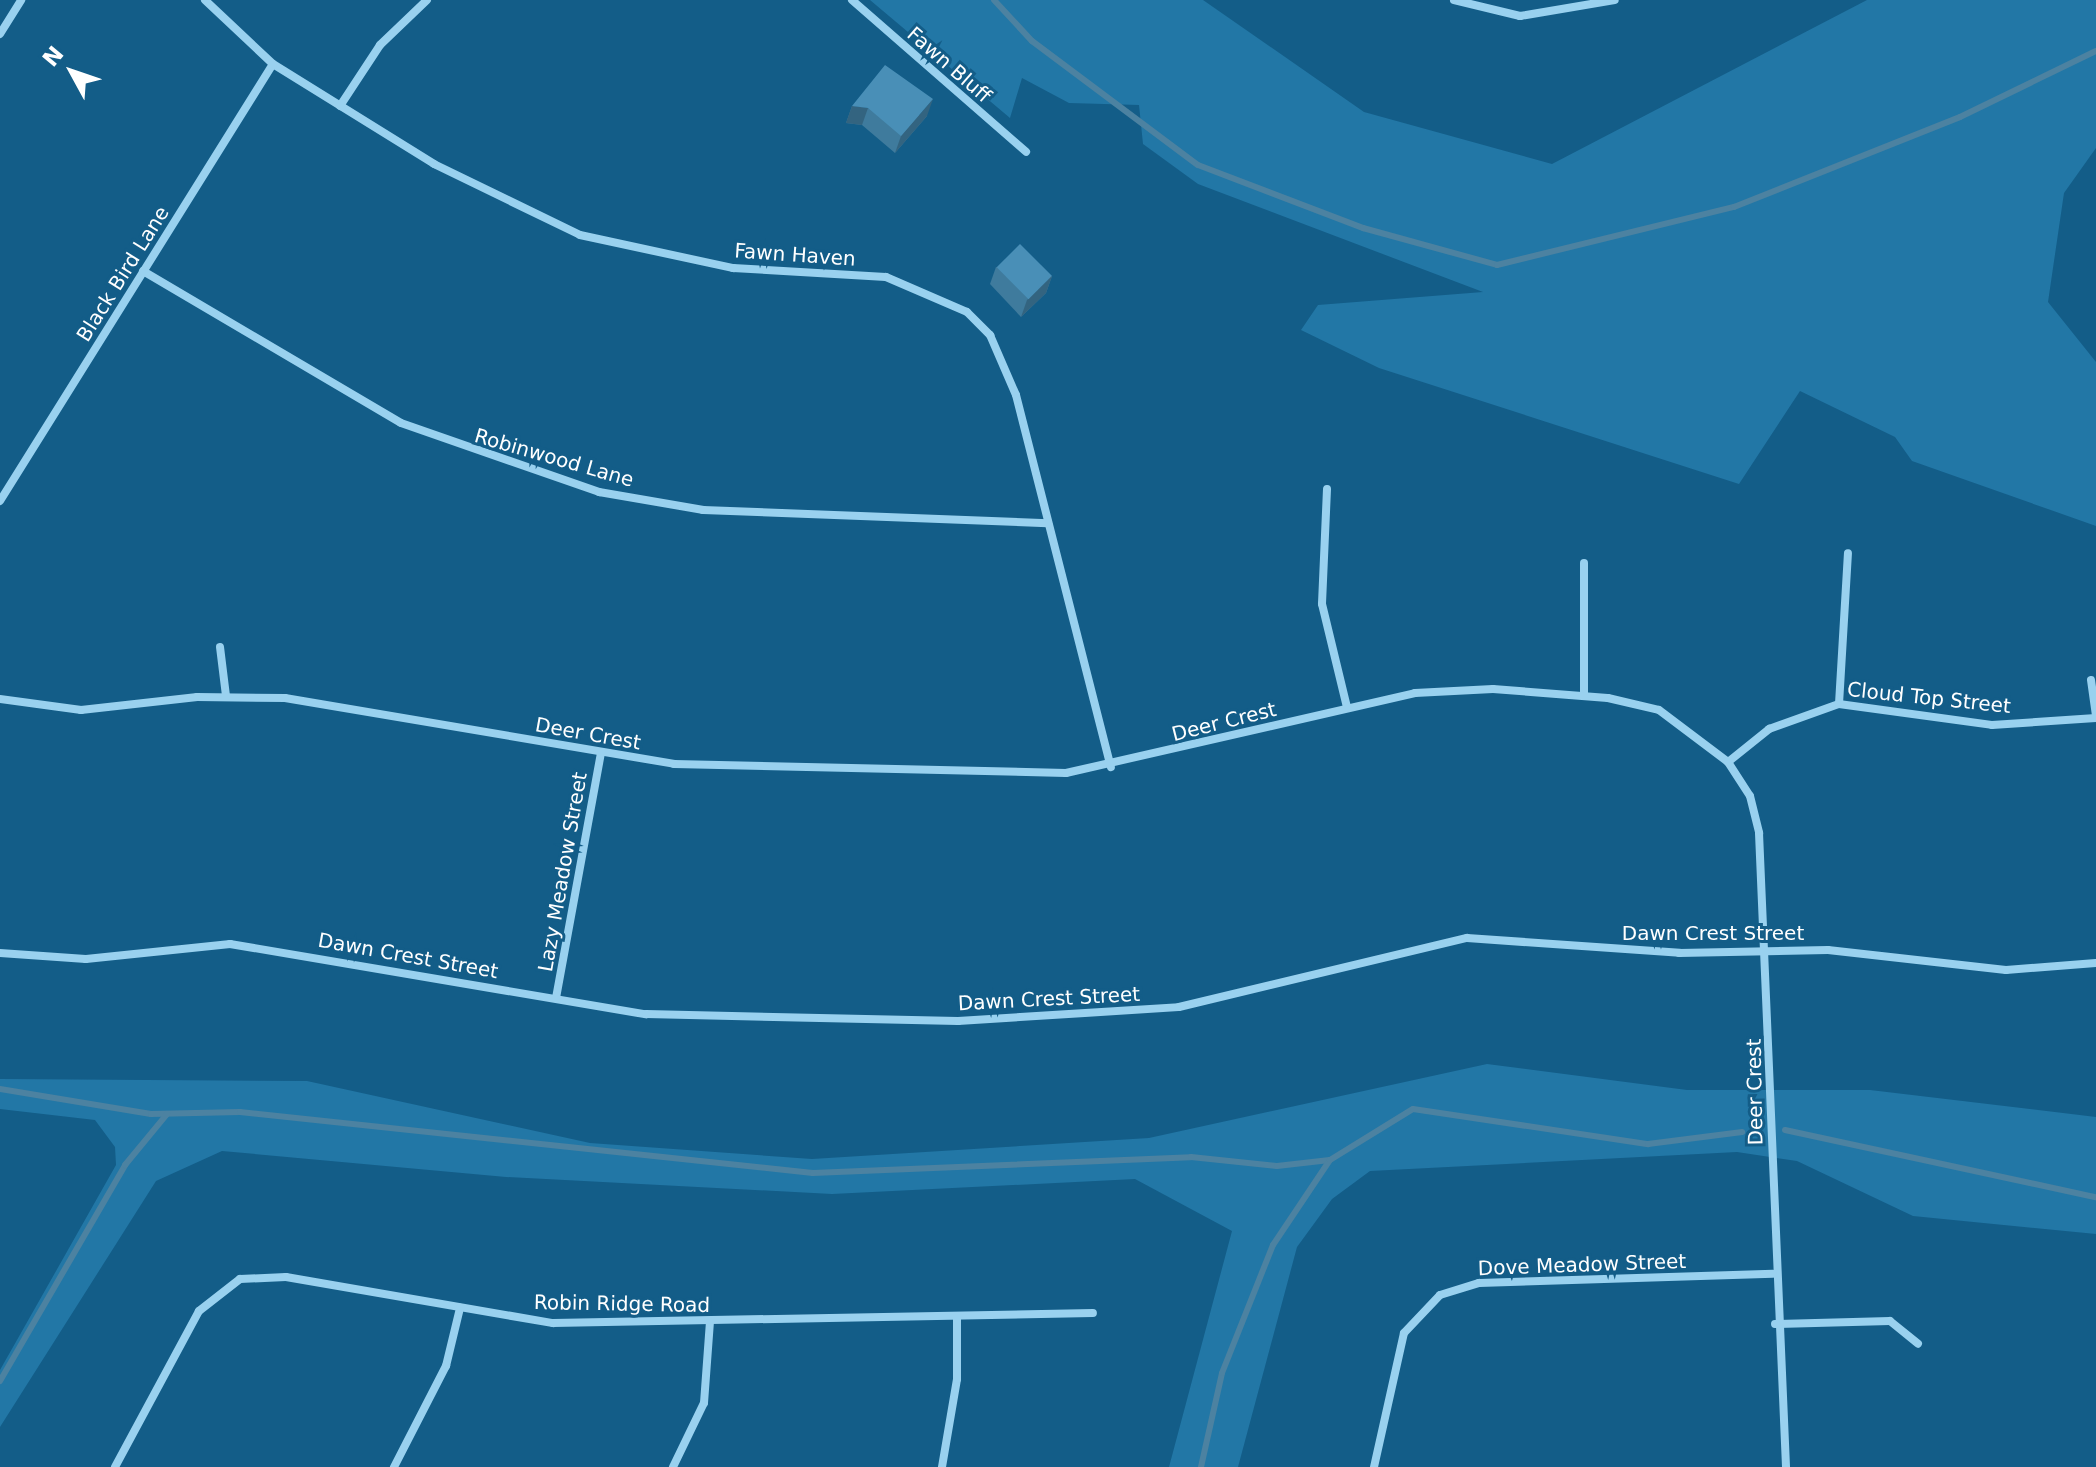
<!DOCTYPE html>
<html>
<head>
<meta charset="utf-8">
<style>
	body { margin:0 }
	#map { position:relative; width:2096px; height:1467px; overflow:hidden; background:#135d88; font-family:"DejaVu Sans",sans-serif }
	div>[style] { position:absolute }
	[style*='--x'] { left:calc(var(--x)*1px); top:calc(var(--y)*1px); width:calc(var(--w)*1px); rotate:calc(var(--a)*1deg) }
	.green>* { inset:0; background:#2277a6 }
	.stream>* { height:6px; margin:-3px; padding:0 3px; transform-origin:3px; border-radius:3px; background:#4c82a1 }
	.minor>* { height:8px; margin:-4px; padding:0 4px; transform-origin:4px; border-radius:4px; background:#99d1ef }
	.wall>* { inset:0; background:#3f7b9d }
	.shaded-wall>* { inset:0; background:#336480 }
	.building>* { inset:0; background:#498fb7; transform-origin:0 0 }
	span { translate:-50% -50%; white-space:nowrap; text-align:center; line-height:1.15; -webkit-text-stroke:6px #135d88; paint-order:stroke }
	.street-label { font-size:20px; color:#fff }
	.north { position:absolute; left:32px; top:32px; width:80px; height:80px; -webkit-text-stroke:6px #135d88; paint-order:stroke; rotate:310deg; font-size:22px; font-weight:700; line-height:32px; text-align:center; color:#fff }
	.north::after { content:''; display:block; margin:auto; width:28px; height:36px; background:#fff; clip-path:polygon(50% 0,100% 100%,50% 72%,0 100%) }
</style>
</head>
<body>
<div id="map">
	<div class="green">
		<i style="clip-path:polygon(870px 0,1203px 0,1364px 112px,1552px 164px,1867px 0,2096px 0,2096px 148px,2064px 193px,2048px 302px,2096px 362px,2096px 526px,1912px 461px,1895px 437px,1800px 391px,1739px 484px,1379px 368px,1301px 330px,1318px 305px,1483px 292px,1198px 184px,1143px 144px,1139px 105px,1069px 103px,1022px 78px,1010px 118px)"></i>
		<i style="clip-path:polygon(1487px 1064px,1687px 1090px,1870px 1090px,2096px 1117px,2096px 1234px,1913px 1216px,1797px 1161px,1737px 1152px,1370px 1171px,1332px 1199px,1297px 1247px,1238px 1467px,1169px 1467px,1232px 1231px,1135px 1179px,832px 1194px,506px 1177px,222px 1151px,156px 1181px,0 1427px,0 1370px,116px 1165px,115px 1147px,95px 1120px,0 1109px,0 1079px,307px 1081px,590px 1143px,812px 1159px,1149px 1138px)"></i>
	</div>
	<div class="stream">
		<i style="--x:994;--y:0;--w:56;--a:47.2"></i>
		<i style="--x:1032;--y:41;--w:207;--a:36.8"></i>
		<i style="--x:1198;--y:165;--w:177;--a:20.9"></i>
		<i style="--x:1363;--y:228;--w:139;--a:15.4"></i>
		<i style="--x:1497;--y:265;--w:244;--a:-13.8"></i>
		<i style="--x:1734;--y:207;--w:243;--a:-21.7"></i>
		<i style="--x:1960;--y:117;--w:151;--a:-25.9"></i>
		<i style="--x:0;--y:1089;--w:153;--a:9.4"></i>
		<i style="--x:151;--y:1114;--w:89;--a:-1.3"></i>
		<i style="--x:240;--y:1112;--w:576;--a:6.08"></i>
		<i style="--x:813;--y:1173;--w:378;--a:-2.4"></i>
		<i style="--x:1191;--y:1157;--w:86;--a:6"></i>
		<i style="--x:1277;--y:1166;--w:53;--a:-6.5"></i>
		<i style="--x:1785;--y:1130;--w:318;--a:12.2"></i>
		<i style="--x:0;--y:1381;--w:250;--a:-59.9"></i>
		<i style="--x:125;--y:1165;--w:66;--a:-50.5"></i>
		<i style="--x:1201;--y:1467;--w:96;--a:-77.4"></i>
		<i style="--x:1222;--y:1373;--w:138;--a:-68.3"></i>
		<i style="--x:1273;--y:1245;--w:102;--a:-56.2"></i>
		<i style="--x:1330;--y:1160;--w:97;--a:-31.6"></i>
		<i style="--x:1413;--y:1109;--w:238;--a:8.5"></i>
		<i style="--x:1648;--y:1144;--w:95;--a:-7.3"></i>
	</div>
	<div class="minor">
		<i style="--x:205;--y:0;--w:93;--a:43.3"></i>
		<i style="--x:273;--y:64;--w:190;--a:31.8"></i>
		<i style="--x:434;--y:164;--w:162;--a:25.9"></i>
		<i style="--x:580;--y:235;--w:157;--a:12.2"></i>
		<i style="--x:733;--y:268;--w:153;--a:3.4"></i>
		<i style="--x:886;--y:277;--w:88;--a:23.4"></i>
		<i style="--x:967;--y:312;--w:33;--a:45"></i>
		<i style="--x:990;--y:335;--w:65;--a:66.6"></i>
		<i style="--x:1016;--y:395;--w:384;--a:75.7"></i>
		<i style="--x:852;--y:0;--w:231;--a:41.1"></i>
		<i style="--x:1454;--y:0;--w:68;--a:13.6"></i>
		<i style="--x:1520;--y:16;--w:96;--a:-9.6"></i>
		<i style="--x:0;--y:34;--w:40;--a:-58"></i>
		<i style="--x:340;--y:106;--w:73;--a:-56.7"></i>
		<i style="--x:380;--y:45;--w:65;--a:-43.8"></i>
		<i style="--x:143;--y:271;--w:299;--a:30.5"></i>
		<i style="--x:401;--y:423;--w:210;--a:19.2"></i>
		<i style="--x:599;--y:492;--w:106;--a:9.8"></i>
		<i style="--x:703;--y:510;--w:345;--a:2.2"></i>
		<i style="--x:1327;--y:489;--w:115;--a:92.5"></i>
		<i style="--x:1322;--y:604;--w:106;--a:76.4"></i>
		<i style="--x:0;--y:501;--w:515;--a:-58.01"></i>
		<i style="--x:1584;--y:563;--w:133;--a:90"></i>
		<i style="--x:220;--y:647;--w:49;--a:83"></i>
		<i style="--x:2091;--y:680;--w:37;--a:82"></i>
		<i style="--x:0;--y:699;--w:82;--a:7.7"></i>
		<i style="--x:81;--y:710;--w:117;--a:-6.4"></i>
		<i style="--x:197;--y:697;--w:88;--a:0.7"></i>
		<i style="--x:285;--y:698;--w:395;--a:9.6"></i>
		<i style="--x:674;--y:764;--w:392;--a:1.3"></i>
		<i style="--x:1066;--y:773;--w:358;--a:-12.9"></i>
		<i style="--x:1415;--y:693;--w:78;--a:-2.9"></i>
		<i style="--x:1493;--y:689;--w:115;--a:4.5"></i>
		<i style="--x:1608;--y:698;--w:52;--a:13.2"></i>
		<i style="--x:1659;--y:710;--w:86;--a:37"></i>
		<i style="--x:1728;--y:762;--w:40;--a:57.1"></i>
		<i style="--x:1750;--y:796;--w:38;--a:76"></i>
		<i style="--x:1759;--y:833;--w:635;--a:87.56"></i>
		<i style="--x:1839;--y:704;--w:151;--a:-86.6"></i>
		<i style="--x:1728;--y:762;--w:53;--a:-38.8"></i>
		<i style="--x:1769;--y:729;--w:74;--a:-19.7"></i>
		<i style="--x:1839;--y:704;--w:154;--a:7.8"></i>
		<i style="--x:1992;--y:725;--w:104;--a:-3.9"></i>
		<i style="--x:0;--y:953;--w:86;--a:4"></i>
		<i style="--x:86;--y:959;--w:145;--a:-5.9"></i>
		<i style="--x:230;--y:944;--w:422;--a:9.6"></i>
		<i style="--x:646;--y:1014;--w:312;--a:1.3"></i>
		<i style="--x:958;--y:1021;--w:221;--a:-3.6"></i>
		<i style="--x:1179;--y:1007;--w:296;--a:-13.5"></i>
		<i style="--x:1467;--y:938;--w:213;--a:4"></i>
		<i style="--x:1679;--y:953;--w:149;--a:-1.2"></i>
		<i style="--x:1828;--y:950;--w:179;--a:6.4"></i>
		<i style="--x:2006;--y:970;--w:90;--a:-4.4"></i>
		<i style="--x:556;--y:998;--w:250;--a:-79.6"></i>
		<i style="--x:1775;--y:1324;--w:115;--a:-1.5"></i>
		<i style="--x:1890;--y:1321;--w:36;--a:39"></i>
		<i style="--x:115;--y:1467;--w:177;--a:-61.7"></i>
		<i style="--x:199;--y:1311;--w:52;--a:-38"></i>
		<i style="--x:240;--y:1279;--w:46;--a:-2.5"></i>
		<i style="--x:286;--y:1277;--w:271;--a:9.8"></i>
		<i style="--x:553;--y:1323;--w:540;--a:-1.06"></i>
		<i style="--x:394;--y:1467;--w:114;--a:-62.8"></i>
		<i style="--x:446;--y:1366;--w:60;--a:-76.4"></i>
		<i style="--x:673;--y:1467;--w:71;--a:-64.2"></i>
		<i style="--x:704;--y:1403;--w:81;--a:-85.8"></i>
		<i style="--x:942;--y:1467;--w:89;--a:-80.3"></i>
		<i style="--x:957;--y:1379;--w:63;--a:-90"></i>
		<i style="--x:1374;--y:1467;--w:137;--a:-77.4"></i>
		<i style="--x:1404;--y:1333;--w:52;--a:-46.5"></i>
		<i style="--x:1440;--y:1295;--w:41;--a:-17.1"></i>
		<i style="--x:1479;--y:1283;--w:294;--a:-1.8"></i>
	</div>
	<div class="wall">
		<i style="clip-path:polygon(852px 106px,927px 116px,895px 153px,862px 125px,846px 123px)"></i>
		<i style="clip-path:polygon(996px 267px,1052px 276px,1046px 293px,1021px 317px,990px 284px)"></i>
	</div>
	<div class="shaded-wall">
		<i style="clip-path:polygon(933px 99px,927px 116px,895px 153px,901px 136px)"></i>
		<i style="clip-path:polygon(852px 106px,868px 108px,862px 125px,846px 123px)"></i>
		<i style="clip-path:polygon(1052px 276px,1046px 293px,1021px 317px,1027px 300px)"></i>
	</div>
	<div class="building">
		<i style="clip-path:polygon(885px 65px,933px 99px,901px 136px,868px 108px,852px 106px)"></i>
		<i style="left:1020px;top:244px;width:45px;height:33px;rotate:45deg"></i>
	</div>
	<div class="street-label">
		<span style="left:949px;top:65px;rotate:41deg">Fawn Bluff</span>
		<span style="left:795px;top:255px;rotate:4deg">Fawn Haven</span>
		<span style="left:123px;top:274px;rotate:-58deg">Black Bird Lane</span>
		<span style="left:554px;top:458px;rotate:16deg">Robinwood Lane</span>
		<span style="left:1929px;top:698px;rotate:6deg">Cloud Top Street</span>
		<span style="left:1224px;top:722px;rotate:-14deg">Deer Crest</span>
		<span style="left:588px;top:734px;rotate:10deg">Deer Crest</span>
		<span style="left:563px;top:872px;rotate:-80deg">Lazy Meadow Street</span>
		<span style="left:1713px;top:933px">Dawn Crest Street</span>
		<span style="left:408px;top:956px;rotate:10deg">Dawn Crest Street</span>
		<span style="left:1049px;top:999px;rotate:-3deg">Dawn Crest Street</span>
		<span style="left:1755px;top:1092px;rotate:-91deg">Deer Crest</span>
		<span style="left:1582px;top:1265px;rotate:-2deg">Dove Meadow Street</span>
		<span style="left:622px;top:1304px;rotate:1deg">Robin Ridge Road</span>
	</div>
	<div class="north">N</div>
</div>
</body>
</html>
